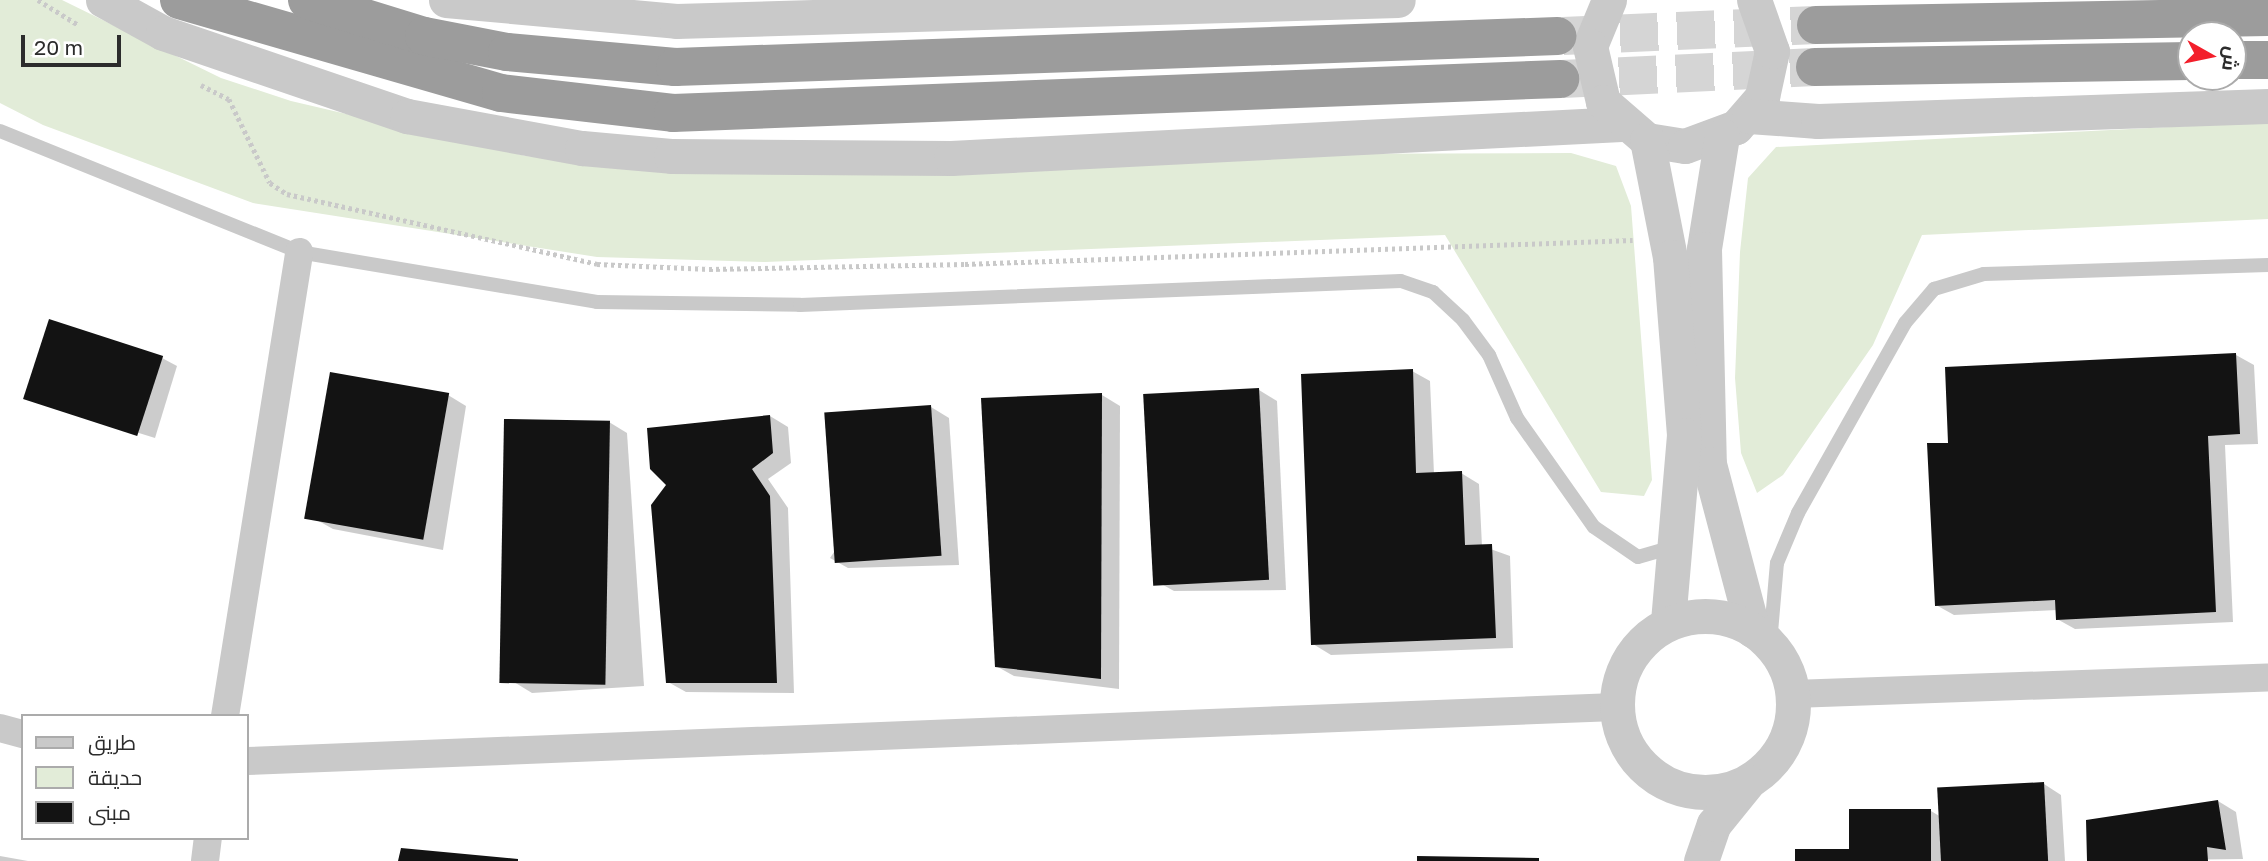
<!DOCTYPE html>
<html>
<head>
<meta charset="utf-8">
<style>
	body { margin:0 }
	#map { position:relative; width:2268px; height:861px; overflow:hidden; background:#fff; font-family:"Golos Text",Cairo,sans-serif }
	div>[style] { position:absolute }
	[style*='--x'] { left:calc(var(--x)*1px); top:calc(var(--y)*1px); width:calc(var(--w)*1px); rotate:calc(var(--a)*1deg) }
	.green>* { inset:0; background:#e2ecd8 }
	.shadow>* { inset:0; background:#0003 }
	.building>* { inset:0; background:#131313; transform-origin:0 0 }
	.trunk-tunnel>* { height:38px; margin-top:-19px; transform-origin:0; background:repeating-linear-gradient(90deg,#d5d5d5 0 38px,transparent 0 57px) }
	.path>* { height:4.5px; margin-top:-2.25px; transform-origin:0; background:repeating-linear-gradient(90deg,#c9c9c9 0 3.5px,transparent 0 7px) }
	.service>* { height:14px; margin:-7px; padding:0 7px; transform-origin:7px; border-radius:7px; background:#c9c9c9 }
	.minor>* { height:28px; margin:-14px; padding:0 14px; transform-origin:14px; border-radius:14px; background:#c9c9c9 }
	.tertiary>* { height:35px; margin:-17.5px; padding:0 17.5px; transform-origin:17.5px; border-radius:17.5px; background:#c9c9c9 }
	.tertiary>.ring { margin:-17.5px; padding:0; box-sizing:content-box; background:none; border:35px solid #c9c9c9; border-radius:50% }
	.trunk>* { height:38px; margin:-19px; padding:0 19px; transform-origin:19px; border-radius:19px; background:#9c9c9c }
	span { translate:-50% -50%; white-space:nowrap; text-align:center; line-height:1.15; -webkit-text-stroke:7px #fff; paint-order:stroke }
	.legend { position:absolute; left:21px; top:714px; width:228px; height:126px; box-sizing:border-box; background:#fff; border:2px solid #ababab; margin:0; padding:9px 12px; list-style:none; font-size:21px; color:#2c2c2c }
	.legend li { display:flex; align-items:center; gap:14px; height:35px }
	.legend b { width:35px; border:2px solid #ababab }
	.north { position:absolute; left:2177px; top:21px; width:70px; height:70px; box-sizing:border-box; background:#fff; border:2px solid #ababab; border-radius:50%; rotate:99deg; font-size:19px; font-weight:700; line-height:28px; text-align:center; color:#2c2c2c }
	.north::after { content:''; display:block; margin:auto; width:24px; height:32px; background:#f31f2b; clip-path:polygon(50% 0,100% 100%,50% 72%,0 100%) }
	.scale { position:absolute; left:21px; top:35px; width:100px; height:32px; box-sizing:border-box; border:4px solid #2c2c2c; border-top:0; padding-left:9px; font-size:21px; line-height:24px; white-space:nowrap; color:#2c2c2c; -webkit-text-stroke:5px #fff; paint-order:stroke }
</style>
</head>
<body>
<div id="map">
	<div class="green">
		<i style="clip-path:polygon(0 0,62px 0,221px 78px,291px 101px,526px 156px,722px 170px,1273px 154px,1571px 153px,1616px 166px,1631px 206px,1652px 480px,1644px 496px,1601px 492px,1445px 235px,765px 262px,597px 257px,253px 203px,43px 125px,0 103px)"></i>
		<i style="clip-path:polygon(2268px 122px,2268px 219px,1922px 235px,1873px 345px,1783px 475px,1757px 493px,1741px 453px,1735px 378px,1740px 252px,1748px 178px,1776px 147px)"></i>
	</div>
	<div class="shadow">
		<i style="clip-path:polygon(2236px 355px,2254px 365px,2258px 444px,2225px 445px,2233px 622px,2075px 629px,2057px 619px,2057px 610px,1954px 615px,1936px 605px,1950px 444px)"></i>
		<i style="clip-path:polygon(162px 358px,177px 366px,155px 438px,26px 398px)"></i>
		<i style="clip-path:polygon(1412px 371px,1430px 381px,1434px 474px,1461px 473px,1479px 484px,1482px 546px,1510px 556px,1513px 648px,1331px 655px,1313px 644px)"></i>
		<i style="clip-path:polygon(1259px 390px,1277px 401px,1286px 590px,1174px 591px,1156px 581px)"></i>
		<i style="clip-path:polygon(448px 395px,466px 406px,443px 550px,333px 529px,315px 519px)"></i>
		<i style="clip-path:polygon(1102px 395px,1120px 406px,1119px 689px,1014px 676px,996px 666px,983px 399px)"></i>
		<i style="clip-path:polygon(931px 407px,949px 418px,959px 565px,848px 568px,830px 558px)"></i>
		<i style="clip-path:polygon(770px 416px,788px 427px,791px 463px,768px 479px,788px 508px,794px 693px,686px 692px,668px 682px)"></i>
		<i style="clip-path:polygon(609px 422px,627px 433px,644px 686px,532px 693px,514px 682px)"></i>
		<i style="clip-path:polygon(2044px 784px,2061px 795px,2065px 861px,1797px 861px,1851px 851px,1931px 811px,1941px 817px)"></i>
		<i style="clip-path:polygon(2218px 801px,2236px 812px,2243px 859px,2089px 861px)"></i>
		<i style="clip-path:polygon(0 856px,28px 861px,0 861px)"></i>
	</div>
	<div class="building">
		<i style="left:49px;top:319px;width:120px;height:84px;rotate:18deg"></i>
		<i style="clip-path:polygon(2236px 353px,2240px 434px,2208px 436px,2216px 612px,2056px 620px,2055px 600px,1935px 606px,1927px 443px,1948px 443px,1945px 367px)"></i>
		<i style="clip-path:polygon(1413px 369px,1416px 473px,1462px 471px,1465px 545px,1492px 544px,1496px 638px,1311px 645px,1301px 374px)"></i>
		<i style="left:330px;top:372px;width:121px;height:149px;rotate:10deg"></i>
		<i style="left:1259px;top:388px;width:192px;height:116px;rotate:87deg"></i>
		<i style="clip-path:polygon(1102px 393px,1101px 679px,995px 667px,981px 398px)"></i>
		<i style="left:931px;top:405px;width:151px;height:107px;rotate:86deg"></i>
		<i style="clip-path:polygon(770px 415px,773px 453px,752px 469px,770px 496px,777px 683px,666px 683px,651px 505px,666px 485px,650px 469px,647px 428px)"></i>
		<i style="left:504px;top:419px;width:106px;height:264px;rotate:1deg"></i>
		<i style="left:2044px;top:782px;width:79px;height:107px;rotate:87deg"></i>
		<i style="clip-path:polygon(2218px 800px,2226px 850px,2207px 847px,2208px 861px,2087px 861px,2086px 820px)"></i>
		<i style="clip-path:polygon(1849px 809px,1931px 809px,1931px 861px,1795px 861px,1795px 849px,1849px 849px)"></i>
		<i style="clip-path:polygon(401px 848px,518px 859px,518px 861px,398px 861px)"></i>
		<i style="clip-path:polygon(1417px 856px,1539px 858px,1539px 861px,1417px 861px)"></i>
	</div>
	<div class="trunk-tunnel">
		<i style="--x:1563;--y:36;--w:253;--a:-2.5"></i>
		<i style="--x:1562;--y:79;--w:253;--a:-2.7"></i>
	</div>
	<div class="path">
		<i style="--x:38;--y:0;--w:46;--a:31.6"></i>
		<i style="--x:201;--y:85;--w:31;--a:27"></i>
		<i style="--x:229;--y:99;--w:93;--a:64"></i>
		<i style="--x:270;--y:183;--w:20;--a:33"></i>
		<i style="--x:287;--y:194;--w:318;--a:12.7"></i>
		<i style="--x:597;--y:264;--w:112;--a:2.6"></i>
		<i style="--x:709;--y:269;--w:256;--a:-1.1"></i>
		<i style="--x:965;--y:264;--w:668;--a:-2.06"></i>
	</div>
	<div class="service">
		<i style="--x:0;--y:131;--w:323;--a:22"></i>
		<i style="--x:299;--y:252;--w:302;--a:9.5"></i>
		<i style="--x:597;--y:302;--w:203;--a:0.8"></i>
		<i style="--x:800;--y:305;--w:601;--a:-2.29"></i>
		<i style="--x:1401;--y:281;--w:34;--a:19"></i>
		<i style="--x:1433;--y:292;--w:41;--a:43"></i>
		<i style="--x:1463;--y:320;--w:44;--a:53.4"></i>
		<i style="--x:1489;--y:355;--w:69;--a:66"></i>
		<i style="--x:1517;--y:418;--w:133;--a:54.8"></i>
		<i style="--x:1594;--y:527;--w:53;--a:34.3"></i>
		<i style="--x:1638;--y:557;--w:37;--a:-16"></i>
		<i style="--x:1770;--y:644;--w:81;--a:-85.1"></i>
		<i style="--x:1777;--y:563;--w:54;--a:-67.2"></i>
		<i style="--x:1798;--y:513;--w:218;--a:-60.6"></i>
		<i style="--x:1905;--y:323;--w:45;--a:-49.5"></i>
		<i style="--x:1934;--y:289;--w:52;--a:-16.7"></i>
		<i style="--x:1984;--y:274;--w:284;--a:-1.8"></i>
	</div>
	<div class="minor">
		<i style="--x:1793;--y:694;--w:475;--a:-2"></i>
		<i style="--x:225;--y:716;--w:470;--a:-80.9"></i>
		<i style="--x:0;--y:728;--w:24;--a:15"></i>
		<i style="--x:247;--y:761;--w:1370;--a:-2.26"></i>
		<i style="--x:205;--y:861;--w:23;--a:-83"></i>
	</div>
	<div class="tertiary">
		<i style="--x:103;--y:0;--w:68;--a:28.8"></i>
		<i style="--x:163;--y:33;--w:258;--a:18.8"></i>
		<i style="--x:407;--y:116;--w:178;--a:10.4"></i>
		<i style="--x:582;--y:148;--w:89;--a:5.1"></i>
		<i style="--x:671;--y:156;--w:280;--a:0.4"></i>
		<i style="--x:951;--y:158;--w:671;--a:-2.91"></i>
		<i style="--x:446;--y:0;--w:231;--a:5.2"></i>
		<i style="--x:676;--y:21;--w:722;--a:-1.67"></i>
		<i style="--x:1609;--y:0;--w:50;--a:112.4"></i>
		<i style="--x:1590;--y:46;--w:57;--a:76.9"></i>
		<i style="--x:1603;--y:102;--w:58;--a:40.8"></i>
		<i style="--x:1647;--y:140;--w:38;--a:9"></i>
		<i style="--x:1685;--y:146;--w:54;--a:-20.4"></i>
		<i style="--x:1736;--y:127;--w:40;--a:-49"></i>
		<i style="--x:1762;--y:97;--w:47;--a:-77.7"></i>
		<i style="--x:1772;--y:51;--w:54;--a:-109.4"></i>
		<i style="--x:1749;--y:116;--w:69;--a:4.1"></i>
		<i style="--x:1818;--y:121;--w:450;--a:-1.9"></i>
		<i style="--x:1722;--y:136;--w:114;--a:99.1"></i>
		<i style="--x:1704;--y:249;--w:215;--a:88.7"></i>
		<i style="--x:1709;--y:464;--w:172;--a:75.2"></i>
		<i style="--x:1647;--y:140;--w:119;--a:78.9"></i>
		<i style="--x:1670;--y:257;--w:179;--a:85.5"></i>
		<i style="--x:1684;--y:435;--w:189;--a:94.9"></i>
		<i class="ring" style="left:1617px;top:616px;width:141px;height:141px"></i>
		<i style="--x:1701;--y:861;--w:39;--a:-71"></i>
		<i style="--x:1714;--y:824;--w:54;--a:-51"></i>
	</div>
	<div class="trunk">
		<i style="--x:179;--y:0;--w:335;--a:16.1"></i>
		<i style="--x:501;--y:93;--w:173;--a:6.6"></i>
		<i style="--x:673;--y:113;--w:888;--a:-2.2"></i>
		<i style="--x:307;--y:0;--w:122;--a:17.1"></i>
		<i style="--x:424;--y:36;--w:85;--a:10.9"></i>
		<i style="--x:507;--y:52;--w:169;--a:5.1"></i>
		<i style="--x:675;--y:67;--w:883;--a:-2.01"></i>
		<i style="--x:1816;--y:25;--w:452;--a:-1"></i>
		<i style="--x:2233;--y:60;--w:35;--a:0"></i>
		<i style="--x:1815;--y:67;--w:376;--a:-0.9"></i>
	</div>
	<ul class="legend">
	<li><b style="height:9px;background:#c9c9c9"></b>طريق</li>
	<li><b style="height:19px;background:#e2ecd8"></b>حديقة</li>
	<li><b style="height:19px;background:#131313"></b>مبنى</li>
	</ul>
	<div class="north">ش</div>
	<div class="scale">20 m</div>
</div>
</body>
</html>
